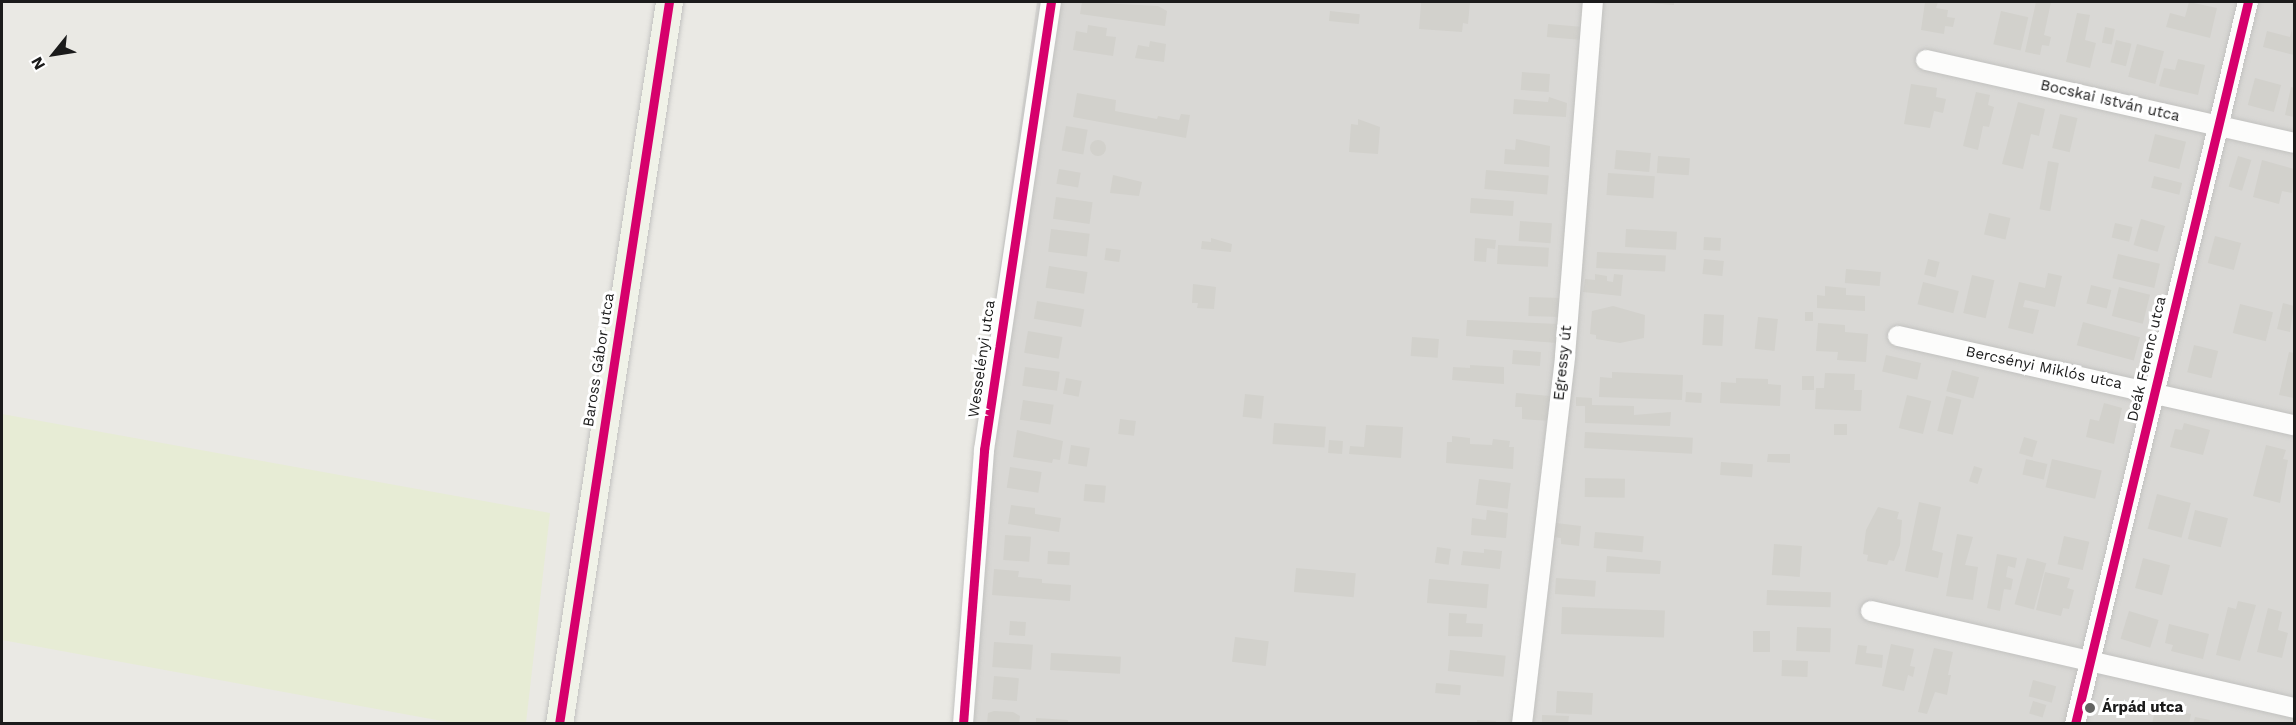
<!DOCTYPE html>
<html>
<head>
<meta charset="utf-8">
<style>
	body { margin:0 }
	#map { position:relative; width:2296px; height:725px; overflow:hidden; background:#eae9e4; font-family:"Work Sans",sans-serif }
	div>[style] { position:absolute }
	[style*='--x'] { left:calc(var(--x)*1px); top:calc(var(--y)*1px); width:calc(var(--w)*1px); rotate:calc(var(--a)*1deg) }
	.residential>* { inset:0; background:#d9d8d5 }
	.farmland>* { inset:0; background:#e7ecd5 }
	.building>* { inset:0; background:#d2d1cc; transform-origin:0 0 }
	.round { border-radius:50% }
	.roads { filter:drop-shadow(0 0 2px #c2c2c0) drop-shadow(0 0 2px #c2c2c0) }
	.street>* { height:20px; margin:-10px; padding:0 10px; transform-origin:10px; border-radius:10px; background:#fcfcfb }
	.secondary>* { height:27px; margin:-13.5px; padding:0 13.5px; transform-origin:13.5px; border-radius:13.5px; background:#f0f2e8 }
	.cycleway>* { height:9px; margin:-4.5px; padding:0 4.5px; transform-origin:4.5px; border-radius:4.5px; background:#d6006c }
	.dots>* { width:16px; height:16px; translate:-50% -50%; box-sizing:border-box; border:3px solid #fff; border-radius:50% }
	span { translate:-50% -50%; white-space:nowrap; text-align:center; line-height:1.15; -webkit-text-stroke:6px #fff; paint-order:stroke }
	.street-label { font-size:15px; color:#1b1b1b }
	.poi-label { font-size:15px; color:#1b1b1b; font-weight:700 }
	.left { translate:0 -50%; text-align:left }
	.frame { position:absolute; inset:0; border:3px solid #1b1b1b; pointer-events:none }
	.north { position:absolute; left:24px; top:24px; width:60px; height:60px; -webkit-text-stroke:4px #fff; paint-order:stroke; rotate:240deg; font-size:16px; font-weight:700; line-height:24px; text-align:center; color:#1b1b1b }
	.north::after { content:''; display:block; margin:auto; width:21px; height:27px; background:#1b1b1b; clip-path:polygon(50% 0,100% 100%,50% 72%,0 100%) }
</style>
</head>
<body>
<div id="map">
	<div class="residential">
		<i style="clip-path:polygon(1037px 2px,2294px 2px,2294px 723px,959px 724px,973px 463px)"></i>
	</div>
	<div class="farmland">
		<i style="clip-path:polygon(2px 414px,550px 513px,526px 723px,453px 723px,2px 640px)"></i>
	</div>
	<div class="building">
		<i style="clip-path:polygon(1082px 2px,1158px 6px,1167px 11px,1165px 26px,1080px 14px)"></i>
		<i style="clip-path:polygon(1441px 2px,1470px 2px,1468px 24px,1463px 23px,1462px 32px,1419px 29px,1421px 3px)"></i>
		<i style="clip-path:polygon(1649px 2px,1674px 2px,1674px 5px,1649px 3px)"></i>
		<i style="clip-path:polygon(1925px 2px,1938px 2px,1936px 8px,1948px 10px,1947px 17px,1955px 18px,1953px 27px,1945px 26px,1944px 34px,1921px 30px)"></i>
		<i style="clip-path:polygon(2036px 2px,2051px 2px,2044px 35px,2051px 37px,2049px 46px,2042px 45px,2040px 55px,2025px 52px)"></i>
		<i style="clip-path:polygon(2189px 2px,2217px 8px,2210px 38px,2166px 27px,2170px 13px,2185px 17px)"></i>
		<i style="left:1330px;top:11px;width:30px;height:10px;rotate:6deg"></i>
		<i style="left:2001px;top:11px;width:28px;height:34px;rotate:13deg"></i>
		<i style="clip-path:polygon(2077px 13px,2090px 15px,2085px 40px,2096px 43px,2090px 68px,2066px 62px)"></i>
		<i style="left:1548px;top:24px;width:35px;height:13px;rotate:5deg"></i>
		<i style="clip-path:polygon(1088px 25px,1107px 28px,1106px 36px,1116px 37px,1113px 56px,1073px 50px,1076px 31px,1087px 33px)"></i>
		<i style="left:2105px;top:27px;width:10px;height:16px;rotate:11deg"></i>
		<i style="clip-path:polygon(2292px 29px,2294px 55px,2263px 47px,2267px 31px,2290px 37px)"></i>
		<i style="left:2116px;top:40px;width:16px;height:23px;rotate:14deg"></i>
		<i style="clip-path:polygon(1150px 41px,1166px 44px,1164px 62px,1135px 58px,1138px 45px,1149px 47px)"></i>
		<i style="left:2137px;top:44px;width:28px;height:34px;rotate:15deg"></i>
		<i style="clip-path:polygon(2178px 59px,2205px 65px,2198px 95px,2159px 86px,2164px 68px,2175px 70px)"></i>
		<i style="left:1522px;top:72px;width:28px;height:18px;rotate:4deg"></i>
		<i style="left:2255px;top:78px;width:27px;height:28px;rotate:15deg"></i>
		<i style="clip-path:polygon(1911px 84px,1937px 88px,1936px 97px,1946px 99px,1943px 113px,1934px 111px,1930px 128px,1904px 124px)"></i>
		<i style="clip-path:polygon(2291px 87px,2294px 88px,2294px 117px,2285px 115px)"></i>
		<i style="clip-path:polygon(1976px 92px,1990px 95px,1988px 105px,1994px 107px,1989px 127px,1983px 126px,1978px 150px,1963px 146px)"></i>
		<i style="clip-path:polygon(1077px 93px,1116px 100px,1115px 111px,1157px 119px,1158px 116px,1179px 120px,1181px 114px,1190px 115px,1186px 138px,1073px 117px)"></i>
		<i style="clip-path:polygon(1549px 97px,1567px 103px,1566px 117px,1513px 114px,1514px 99px,1548px 102px)"></i>
		<i style="clip-path:polygon(2018px 102px,2045px 109px,2039px 136px,2031px 134px,2023px 169px,2002px 164px)"></i>
		<i style="left:2060px;top:114px;width:18px;height:35px;rotate:13deg"></i>
		<i style="clip-path:polygon(1358px 119px,1380px 127px,1378px 154px,1349px 152px,1351px 124px,1358px 125px)"></i>
		<i style="left:1066px;top:126px;width:22px;height:25px;rotate:10deg"></i>
		<i style="left:2155px;top:134px;width:32px;height:28px;rotate:14deg"></i>
		<i style="clip-path:polygon(1516px 139px,1550px 146px,1549px 167px,1504px 164px,1505px 149px,1515px 150px)"></i>
		<i class="round" style="left:1090px;top:140px;width:16px;height:16px"></i>
		<i style="left:1616px;top:150px;width:35px;height:19px;rotate:5deg"></i>
		<i style="left:1658px;top:156px;width:32px;height:17px;rotate:4deg"></i>
		<i style="left:2238px;top:156px;width:14px;height:32px;rotate:17deg"></i>
		<i style="clip-path:polygon(2262px 160px,2294px 169px,2292px 193px,2282px 191px,2279px 204px,2253px 197px)"></i>
		<i style="left:2048px;top:161px;width:11px;height:49px;rotate:10deg"></i>
		<i style="left:1059px;top:169px;width:22px;height:15px;rotate:10deg"></i>
		<i style="left:1486px;top:170px;width:63px;height:19px;rotate:5deg"></i>
		<i style="left:1608px;top:173px;width:47px;height:22px;rotate:4deg"></i>
		<i style="clip-path:polygon(1113px 175px,1142px 182px,1139px 196px,1110px 193px)"></i>
		<i style="left:2154px;top:176px;width:29px;height:12px;rotate:14deg"></i>
		<i style="left:1056px;top:197px;width:37px;height:22px;rotate:8deg"></i>
		<i style="left:1471px;top:198px;width:43px;height:15px;rotate:4deg"></i>
		<i style="left:1989px;top:213px;width:22px;height:22px;rotate:13deg"></i>
		<i style="left:2141px;top:219px;width:25px;height:27px;rotate:16deg"></i>
		<i style="left:1520px;top:221px;width:32px;height:20px;rotate:4deg"></i>
		<i style="left:2115px;top:223px;width:18px;height:15px;rotate:13deg"></i>
		<i style="left:1051px;top:229px;width:39px;height:23px;rotate:7deg"></i>
		<i style="left:1626px;top:229px;width:51px;height:18px;rotate:3deg"></i>
		<i style="left:2215px;top:236px;width:27px;height:28px;rotate:15deg"></i>
		<i style="left:1704px;top:237px;width:17px;height:13px;rotate:3deg"></i>
		<i style="clip-path:polygon(1211px 238px,1232px 244px,1231px 252px,1201px 249px,1202px 241px,1211px 242px)"></i>
		<i style="clip-path:polygon(1475px 238px,1496px 240px,1495px 249px,1487px 248px,1486px 262px,1474px 261px)"></i>
		<i style="left:1498px;top:245px;width:51px;height:19px;rotate:3deg"></i>
		<i style="left:1106px;top:248px;width:15px;height:12px;rotate:8deg"></i>
		<i style="left:1597px;top:252px;width:69px;height:16px;rotate:3deg"></i>
		<i style="left:2118px;top:254px;width:43px;height:25px;rotate:13deg"></i>
		<i style="left:1704px;top:259px;width:20px;height:15px;rotate:6deg"></i>
		<i style="left:1928px;top:259px;width:12px;height:16px;rotate:14deg"></i>
		<i style="left:1049px;top:266px;width:39px;height:22px;rotate:9deg"></i>
		<i style="left:1846px;top:269px;width:35px;height:14px;rotate:5deg"></i>
		<i style="clip-path:polygon(2048px 273px,2062px 276px,2055px 307px,2025px 300px,2023px 307px,2039px 310px,2033px 334px,2008px 328px,2019px 282px,2045px 288px)"></i>
		<i style="clip-path:polygon(1595px 274px,1607px 276px,1607px 281px,1613px 282px,1614px 274px,1623px 275px,1621px 296px,1583px 292px,1585px 279px,1595px 280px)"></i>
		<i style="left:1972px;top:275px;width:23px;height:39px;rotate:13deg"></i>
		<i style="left:1923px;top:282px;width:37px;height:23px;rotate:14deg"></i>
		<i style="clip-path:polygon(1193px 284px,1216px 287px,1214px 309px,1197px 308px,1198px 303px,1192px 303px)"></i>
		<i style="left:2091px;top:285px;width:21px;height:19px;rotate:14deg"></i>
		<i style="clip-path:polygon(1825px 286px,1846px 288px,1846px 295px,1865px 296px,1865px 311px,1817px 308px,1817px 295px,1825px 296px)"></i>
		<i style="left:2119px;top:287px;width:32px;height:30px;rotate:14deg"></i>
		<i style="left:1529px;top:297px;width:32px;height:19px;rotate:2deg"></i>
		<i style="left:1037px;top:301px;width:48px;height:18px;rotate:10deg"></i>
		<i style="clip-path:polygon(2283px 303px,2294px 306px,2290px 332px,2277px 329px)"></i>
		<i style="left:2240px;top:304px;width:34px;height:30px;rotate:14deg"></i>
		<i style="clip-path:polygon(1613px 306px,1645px 315px,1644px 338px,1620px 343px,1596px 339px,1596px 335px,1590px 334px,1592px 311px)"></i>
		<i style="left:1805px;top:312px;width:8px;height:9px"></i>
		<i style="left:1704px;top:314px;width:20px;height:31px;rotate:3deg"></i>
		<i style="left:1758px;top:317px;width:20px;height:32px;rotate:6deg"></i>
		<i style="clip-path:polygon(1467px 320px,1559px 324px,1558px 343px,1466px 336px)"></i>
		<i style="left:2083px;top:322px;width:59px;height:24px;rotate:15deg"></i>
		<i style="clip-path:polygon(1818px 323px,1845px 325px,1845px 332px,1868px 334px,1866px 362px,1837px 360px,1838px 352px,1816px 351px)"></i>
		<i style="left:1028px;top:331px;width:35px;height:22px;rotate:10deg"></i>
		<i style="left:1412px;top:337px;width:27px;height:19px;rotate:4deg"></i>
		<i style="left:2194px;top:345px;width:25px;height:28px;rotate:14deg"></i>
		<i style="left:1513px;top:350px;width:28px;height:14px;rotate:4deg"></i>
		<i style="clip-path:polygon(2289px 352px,2294px 353px,2294px 398px,2279px 395px)"></i>
		<i style="left:1886px;top:355px;width:36px;height:17px;rotate:13deg"></i>
		<i style="clip-path:polygon(1470px 365px,1504px 367px,1504px 384px,1452px 380px,1453px 367px,1470px 368px)"></i>
		<i style="left:1025px;top:367px;width:35px;height:19px;rotate:8deg"></i>
		<i style="left:1952px;top:370px;width:28px;height:22px;rotate:15deg"></i>
		<i style="clip-path:polygon(1612px 372px,1683px 375px,1682px 400px,1599px 397px,1600px 377px,1612px 378px)"></i>
		<i style="clip-path:polygon(1825px 373px,1855px 374px,1854px 390px,1862px 390px,1861px 411px,1815px 409px,1816px 388px,1824px 388px)"></i>
		<i style="left:1802px;top:376px;width:12px;height:14px"></i>
		<i style="left:1066px;top:378px;width:16px;height:16px;rotate:11deg"></i>
		<i style="clip-path:polygon(1736px 378px,1768px 379px,1768px 384px,1781px 385px,1780px 406px,1720px 403px,1721px 382px,1736px 383px)"></i>
		<i style="left:1686px;top:392px;width:16px;height:10px;rotate:4deg"></i>
		<i style="clip-path:polygon(1516px 393px,1551px 396px,1550px 421px,1522px 419px,1522px 407px,1515px 407px)"></i>
		<i style="left:1245px;top:394px;width:19px;height:23px;rotate:6deg"></i>
		<i style="left:1907px;top:395px;width:25px;height:34px;rotate:14deg"></i>
		<i style="left:1946px;top:396px;width:16px;height:36px;rotate:14deg"></i>
		<i style="clip-path:polygon(1576px 397px,1592px 398px,1592px 405px,1634px 406px,1634px 415px,1671px 412px,1670px 426px,1585px 423px,1585px 406px,1576px 406px)"></i>
		<i style="left:1023px;top:400px;width:31px;height:20px;rotate:9deg"></i>
		<i style="clip-path:polygon(2104px 403px,2122px 408px,2114px 444px,2086px 437px,2090px 419px,2099px 421px)"></i>
		<i style="left:1120px;top:419px;width:16px;height:15px;rotate:7deg"></i>
		<i style="left:1274px;top:423px;width:52px;height:21px;rotate:4deg"></i>
		<i style="clip-path:polygon(2184px 423px,2210px 430px,2203px 455px,2170px 447px,2175px 429px,2182px 430px)"></i>
		<i style="left:1847px;top:424px;width:11px;height:13px;rotate:90deg"></i>
		<i style="clip-path:polygon(1366px 425px,1403px 427px,1401px 458px,1349px 454px,1350px 446px,1364px 447px)"></i>
		<i style="clip-path:polygon(1017px 430px,1063px 441px,1060px 460px,1053px 459px,1052px 463px,1013px 457px)"></i>
		<i style="left:1585px;top:432px;width:108px;height:16px;rotate:3deg"></i>
		<i style="clip-path:polygon(1452px 436px,1470px 438px,1470px 444px,1492px 445px,1493px 439px,1510px 441px,1509px 447px,1514px 447px,1513px 469px,1446px 463px,1447px 442px,1452px 442px)"></i>
		<i style="left:2024px;top:437px;width:14px;height:17px;rotate:17deg"></i>
		<i style="left:1329px;top:440px;width:14px;height:13px;rotate:4deg"></i>
		<i style="left:1071px;top:445px;width:19px;height:19px;rotate:9deg"></i>
		<i style="clip-path:polygon(2266px 445px,2286px 450px,2283px 459px,2288px 460px,2280px 503px,2253px 496px)"></i>
		<i style="clip-path:polygon(1768px 454px,1790px 454px,1790px 463px,1767px 462px)"></i>
		<i style="left:2026px;top:459px;width:22px;height:16px;rotate:13deg"></i>
		<i style="left:2052px;top:459px;width:51px;height:29px;rotate:13deg"></i>
		<i style="left:1721px;top:462px;width:32px;height:13px;rotate:4deg"></i>
		<i style="left:1974px;top:466px;width:9px;height:16px;rotate:18deg"></i>
		<i style="left:1010px;top:467px;width:32px;height:21px;rotate:9deg"></i>
		<i style="left:1585px;top:478px;width:40px;height:19px;rotate:1deg"></i>
		<i style="left:1479px;top:479px;width:32px;height:26px;rotate:7deg"></i>
		<i style="left:1085px;top:484px;width:21px;height:17px;rotate:5deg"></i>
		<i style="left:2157px;top:494px;width:35px;height:36px;rotate:15deg"></i>
		<i style="clip-path:polygon(1919px 502px,1941px 507px,1932px 550px,1943px 553px,1938px 578px,1905px 571px)"></i>
		<i style="clip-path:polygon(1011px 505px,1035px 508px,1035px 514px,1061px 518px,1059px 532px,1008px 524px)"></i>
		<i style="clip-path:polygon(1878px 507px,1899px 512px,1897px 519px,1902px 520px,1900px 545px,1894px 561px,1889px 560px,1887px 565px,1867px 561px,1868px 555px,1863px 554px,1866px 530px)"></i>
		<i style="clip-path:polygon(1487px 510px,1508px 513px,1506px 538px,1471px 535px,1472px 518px,1486px 520px)"></i>
		<i style="left:2195px;top:510px;width:34px;height:30px;rotate:14deg"></i>
		<i style="clip-path:polygon(1556px 523px,1581px 526px,1579px 546px,1561px 544px,1561px 538px,1554px 537px)"></i>
		<i style="left:1595px;top:532px;width:49px;height:16px;rotate:5deg"></i>
		<i style="clip-path:polygon(1957px 534px,1973px 537px,1965px 565px,1978px 567px,1973px 600px,1946px 596px)"></i>
		<i style="left:1005px;top:535px;width:26px;height:25px;rotate:4deg"></i>
		<i style="left:2064px;top:536px;width:26px;height:29px;rotate:13deg"></i>
		<i style="left:1774px;top:544px;width:28px;height:31px;rotate:4deg"></i>
		<i style="left:1437px;top:547px;width:14px;height:16px;rotate:8deg"></i>
		<i style="clip-path:polygon(1484px 549px,1502px 551px,1500px 569px,1461px 565px,1463px 551px,1484px 553px)"></i>
		<i style="left:1048px;top:551px;width:22px;height:13px;rotate:3deg"></i>
		<i style="clip-path:polygon(1997px 554px,2017px 558px,2015px 568px,2008px 566px,2006px 577px,2013px 579px,2011px 590px,2004px 589px,2000px 611px,1987px 608px)"></i>
		<i style="clip-path:polygon(1607px 556px,1661px 561px,1660px 574px,1606px 572px)"></i>
		<i style="left:2027px;top:558px;width:20px;height:48px;rotate:15deg"></i>
		<i style="left:2143px;top:558px;width:28px;height:31px;rotate:15deg"></i>
		<i style="left:1296px;top:568px;width:60px;height:24px;rotate:5deg"></i>
		<i style="clip-path:polygon(994px 569px,1019px 571px,1018px 577px,1042px 579px,1042px 583px,1071px 585px,1070px 601px,992px 595px)"></i>
		<i style="clip-path:polygon(2045px 572px,2070px 578px,2067px 588px,2074px 590px,2069px 609px,2063px 608px,2061px 616px,2036px 610px)"></i>
		<i style="left:1556px;top:578px;width:40px;height:16px;rotate:4deg"></i>
		<i style="left:1429px;top:579px;width:60px;height:24px;rotate:5deg"></i>
		<i style="left:1767px;top:590px;width:64px;height:15px;rotate:2deg"></i>
		<i style="clip-path:polygon(2238px 601px,2256px 605px,2240px 661px,2216px 655px,2228px 607px,2236px 609px)"></i>
		<i style="left:1562px;top:607px;width:103px;height:27px;rotate:2deg"></i>
		<i style="clip-path:polygon(2268px 608px,2282px 612px,2278px 630px,2288px 633px,2282px 658px,2257px 652px)"></i>
		<i style="left:2129px;top:611px;width:31px;height:29px;rotate:17deg"></i>
		<i style="clip-path:polygon(1449px 613px,1467px 614px,1466px 623px,1483px 624px,1482px 637px,1448px 636px)"></i>
		<i style="left:1010px;top:621px;width:16px;height:14px;rotate:4deg"></i>
		<i style="clip-path:polygon(2169px 624px,2209px 634px,2203px 659px,2171px 651px,2173px 645px,2165px 643px)"></i>
		<i style="left:1797px;top:627px;width:34px;height:24px;rotate:2deg"></i>
		<i style="left:1753px;top:631px;width:17px;height:21px"></i>
		<i style="left:1235px;top:637px;width:34px;height:25px;rotate:7deg"></i>
		<i style="left:994px;top:642px;width:39px;height:25px;rotate:4deg"></i>
		<i style="clip-path:polygon(1891px 644px,1914px 649px,1910px 666px,1915px 667px,1913px 677px,1908px 675px,1904px 691px,1882px 686px)"></i>
		<i style="clip-path:polygon(1858px 645px,1867px 646px,1866px 653px,1883px 655px,1882px 668px,1855px 664px)"></i>
		<i style="clip-path:polygon(1934px 648px,1953px 652px,1948px 675px,1951px 675px,1947px 695px,1935px 692px,1927px 714px,1918px 712px)"></i>
		<i style="left:1450px;top:650px;width:56px;height:21px;rotate:6deg"></i>
		<i style="left:1051px;top:653px;width:70px;height:17px;rotate:3deg"></i>
		<i style="left:1782px;top:660px;width:26px;height:16px;rotate:2deg"></i>
		<i style="left:994px;top:676px;width:25px;height:23px;rotate:5deg"></i>
		<i style="left:2033px;top:680px;width:24px;height:17px;rotate:15deg"></i>
		<i style="left:1436px;top:683px;width:25px;height:10px;rotate:5deg"></i>
		<i style="left:1557px;top:691px;width:36px;height:22px;rotate:3deg"></i>
		<i style="left:2033px;top:701px;width:14px;height:13px;rotate:17deg"></i>
		<i style="clip-path:polygon(2156px 706px,2191px 714px,2189px 724px,2152px 724px)"></i>
		<i style="clip-path:polygon(994px 711px,1013px 712px,1020px 716px,1019px 724px,987px 724px,988px 713px)"></i>
		<i style="clip-path:polygon(1542px 715px,1569px 716px,1568px 724px,1542px 724px)"></i>
		<i style="clip-path:polygon(2195px 717px,2210px 720px,2209px 724px,2193px 724px)"></i>
		<i style="clip-path:polygon(1036px 718px,1068px 720px,1068px 724px,1036px 724px)"></i>
		<i style="clip-path:polygon(1477px 720px,1496px 721px,1495px 724px,1477px 724px)"></i>
	</div>
	<div class="roads">
		<div class="street">
			<i style="--x:1926;--y:60;--w:377;--a:12.7"></i>
			<i style="--x:1898;--y:336;--w:406;--a:12.7"></i>
			<i style="--x:1871;--y:611;--w:434;--a:12.9"></i>
			<i style="--x:963;--y:724;--w:275;--a:-85.6"></i>
			<i style="--x:984;--y:450;--w:453;--a:-81.5"></i>
			<i style="--x:1522;--y:724;--w:371;--a:-83.3"></i>
			<i style="--x:1565;--y:356;--w:355;--a:-85.5"></i>
			<i style="--x:2075;--y:724;--w:742;--a:-76.53"></i>
		</div>
		<div class="secondary">
			<i style="--x:559;--y:724;--w:730;--a:-81.34"></i>
		</div>
	</div>
	<div class="cycleway">
		<i style="--x:559;--y:724;--w:730;--a:-81.34"></i>
		<i style="--x:963;--y:724;--w:275;--a:-85.6"></i>
		<i style="--x:984;--y:450;--w:453;--a:-81.5"></i>
		<i style="--x:2075;--y:724;--w:742;--a:-76.53"></i>
	</div>
	<div class="dots">
		<i style="left:2090px;top:708px;background:#636361"></i>
	</div>
	<div class="street-label">
		<span style="left:2110px;top:101px;rotate:13deg">Bocskai István utca</span>
		<span style="left:982px;top:359px;rotate:-82deg">Wesselényi utca</span>
		<span style="left:2147px;top:359px;rotate:-77deg">Deák Ferenc utca</span>
		<span style="left:599px;top:360px;rotate:-81deg">Baross Gábor utca</span>
		<span style="left:1563px;top:363px;rotate:-84deg">Egressy út</span>
		<span style="left:2044px;top:368px;rotate:12deg">Bercsényi Miklós utca</span>
	</div>
	<div class="poi-label">
		<span class="left" style="left:2102px;top:708px">Árpád utca</span>
	</div>
	<div class="frame"></div>
	<div class="north">N</div>
</div>
</body>
</html>
